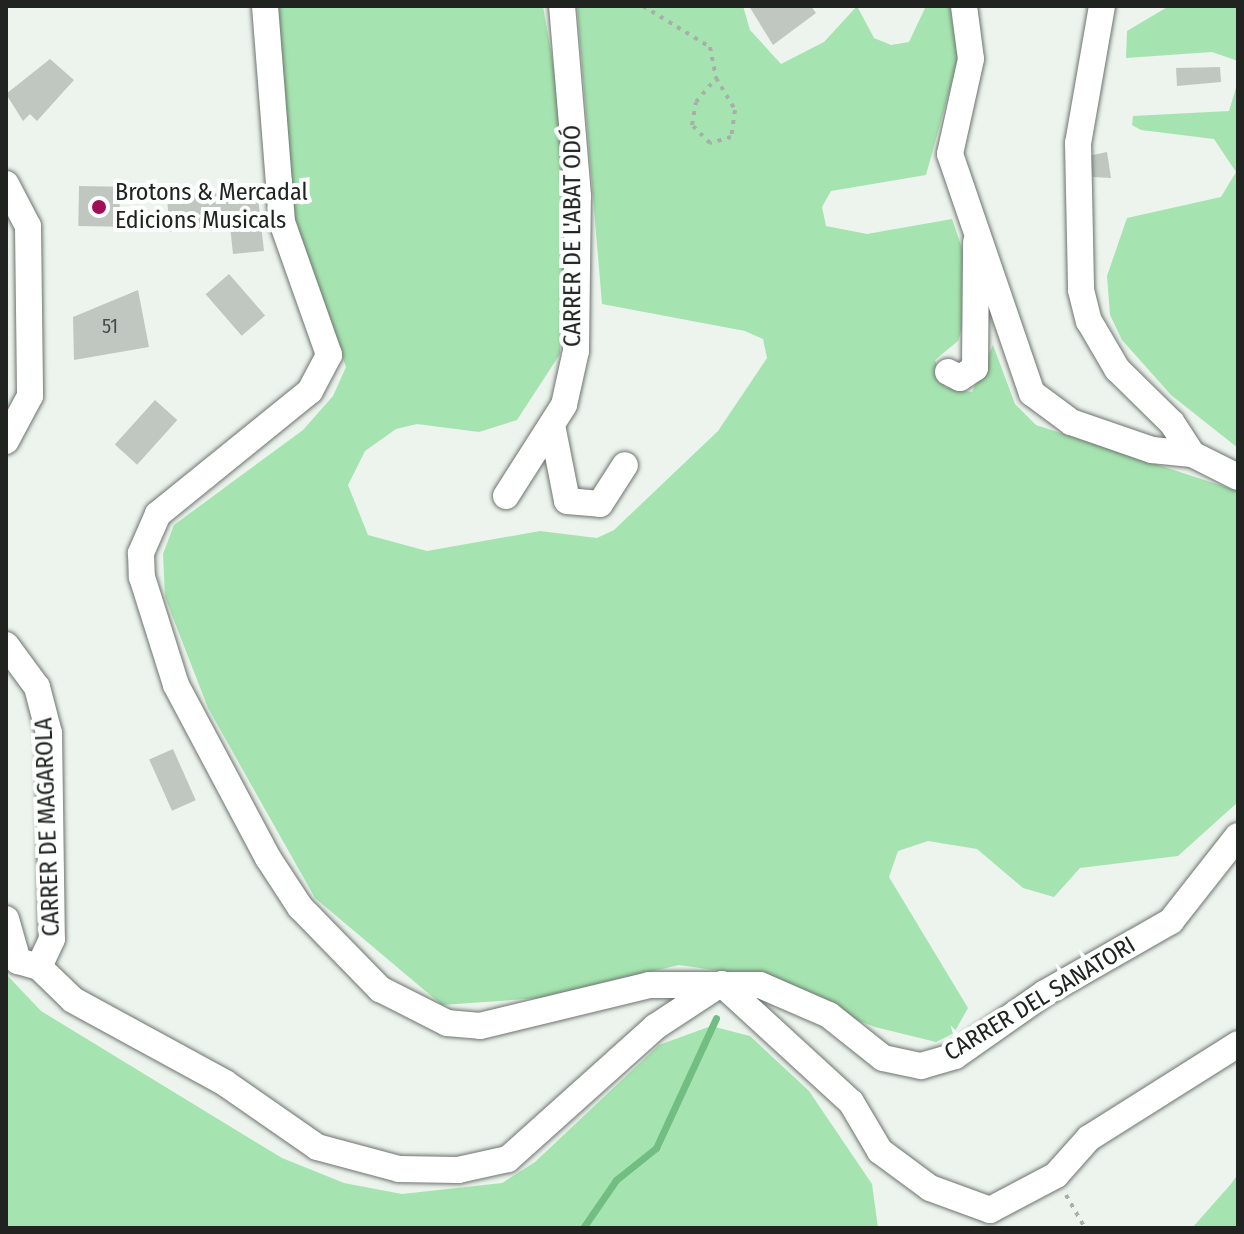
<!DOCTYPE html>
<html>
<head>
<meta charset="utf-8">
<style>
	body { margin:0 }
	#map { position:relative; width:1244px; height:1234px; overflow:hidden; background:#ecf4ed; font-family:"Fira Sans Condensed",sans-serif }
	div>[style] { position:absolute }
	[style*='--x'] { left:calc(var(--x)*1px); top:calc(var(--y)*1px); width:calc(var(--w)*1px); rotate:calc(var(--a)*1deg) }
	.green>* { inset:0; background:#a5e4b0 }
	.stream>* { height:7px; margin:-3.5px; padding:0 3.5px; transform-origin:3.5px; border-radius:3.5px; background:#72bd82 }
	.building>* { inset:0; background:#c0c7c1; transform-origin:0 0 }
	.path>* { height:4px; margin-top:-2px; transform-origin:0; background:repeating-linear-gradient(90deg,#a8afa9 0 4px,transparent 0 10px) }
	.roads { filter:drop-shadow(0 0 2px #6d736e) drop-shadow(0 0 2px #6d736e) }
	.minor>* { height:26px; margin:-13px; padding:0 13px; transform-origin:13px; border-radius:13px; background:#fff }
	.dots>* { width:22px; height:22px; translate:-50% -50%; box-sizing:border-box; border:4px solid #fdfffe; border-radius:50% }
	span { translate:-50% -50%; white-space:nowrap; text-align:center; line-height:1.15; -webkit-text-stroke:8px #fdfffe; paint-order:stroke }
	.number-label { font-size:20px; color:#484c48 }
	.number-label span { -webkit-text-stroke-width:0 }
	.poi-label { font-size:24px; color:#202320 }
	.left { translate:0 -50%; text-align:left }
	.street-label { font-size:24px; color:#202320 }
	.frame { position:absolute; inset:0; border:8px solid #202320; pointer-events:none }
</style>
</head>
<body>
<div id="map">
	<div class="green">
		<i style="clip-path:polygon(275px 6px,543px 6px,568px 148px,560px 354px,517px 420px,479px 432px,417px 424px,396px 429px,365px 451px,348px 485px,368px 535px,427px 551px,540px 531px,597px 538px,614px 530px,718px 431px,767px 358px,763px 339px,745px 331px,602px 304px,577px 6px,743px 6px,750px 30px,781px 64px,824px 42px,857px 6px,874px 38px,891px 45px,909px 42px,926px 6px,950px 6px,958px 60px,926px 175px,831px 191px,822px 207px,826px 226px,867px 234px,952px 219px,964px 254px,964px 321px,958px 341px,935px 360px,945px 387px,972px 392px,993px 345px,1015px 404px,1036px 425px,1238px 491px,1238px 802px,1178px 856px,1080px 868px,1054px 897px,1023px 888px,977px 849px,928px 841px,898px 851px,889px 877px,968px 1008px,954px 1033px,936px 1042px,875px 1027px,734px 973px,679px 965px,540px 998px,442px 1005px,315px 898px,208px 708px,165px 597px,163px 554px,174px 525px,303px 430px,333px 396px,346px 367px,292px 218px)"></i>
		<i style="clip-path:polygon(1169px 6px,1238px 6px,1238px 61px,1212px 52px,1126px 58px,1127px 31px)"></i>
		<i style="clip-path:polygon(1238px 81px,1238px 448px,1171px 395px,1122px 340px,1110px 315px,1107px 276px,1127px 218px,1221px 197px,1236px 172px,1214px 139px,1141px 130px,1132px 125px,1133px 116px,1229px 111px)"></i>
		<i style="clip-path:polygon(6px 974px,41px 1011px,282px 1158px,344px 1183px,402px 1194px,502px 1183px,535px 1162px,659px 1045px,711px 1026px,750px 1036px,809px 1091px,872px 1184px,878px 1228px,6px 1228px)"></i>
		<i style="clip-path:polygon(1238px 1174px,1238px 1228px,1192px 1228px,1231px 1184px)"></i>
	</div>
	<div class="stream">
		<i style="--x:583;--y:1228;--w:58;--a:-55.5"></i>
		<i style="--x:616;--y:1180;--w:51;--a:-38.7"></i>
		<i style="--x:656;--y:1148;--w:143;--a:-65.2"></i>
	</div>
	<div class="building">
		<i style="clip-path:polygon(749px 6px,811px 6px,816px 13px,773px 45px)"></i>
		<i style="clip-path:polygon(50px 59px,74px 80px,37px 121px,30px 114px,23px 121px,6px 94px)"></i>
		<i style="clip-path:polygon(1220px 67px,1221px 82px,1177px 86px,1176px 68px)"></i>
		<i style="clip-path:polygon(1107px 152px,1111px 178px,1093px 177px,1088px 156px)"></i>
		<i style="left:79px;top:186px;width:41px;height:40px;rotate:1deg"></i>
		<i style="clip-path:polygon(257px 189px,264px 251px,233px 254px,230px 226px,170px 232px,167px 198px)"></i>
		<i style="left:229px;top:274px;width:55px;height:31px;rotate:49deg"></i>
		<i style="clip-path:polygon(138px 290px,149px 347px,74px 360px,73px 317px)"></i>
		<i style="left:155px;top:400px;width:30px;height:60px;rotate:42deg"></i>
		<i style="left:173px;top:749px;width:56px;height:26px;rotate:66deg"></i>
	</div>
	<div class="path">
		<i style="--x:643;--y:6;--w:79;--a:31.5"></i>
		<i style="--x:710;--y:47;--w:32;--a:79"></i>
		<i style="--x:716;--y:78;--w:37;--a:59"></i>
		<i style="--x:735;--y:110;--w:27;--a:98"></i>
		<i style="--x:731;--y:137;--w:22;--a:164"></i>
		<i style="--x:710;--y:143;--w:25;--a:-135"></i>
		<i style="--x:692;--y:125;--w:23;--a:-80"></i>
		<i style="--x:696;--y:102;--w:31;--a:-50"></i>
		<i style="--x:1066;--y:1195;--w:38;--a:60"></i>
	</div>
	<div class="roads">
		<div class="minor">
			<i style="--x:265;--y:6;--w:217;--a:85.5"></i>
			<i style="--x:282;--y:222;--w:141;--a:70.5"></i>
			<i style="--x:329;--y:355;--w:41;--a:117.8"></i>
			<i style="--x:310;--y:391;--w:196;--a:141"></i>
			<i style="--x:158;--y:514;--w:43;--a:113.6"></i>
			<i style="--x:141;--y:553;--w:24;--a:88"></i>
			<i style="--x:142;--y:577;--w:113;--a:72.5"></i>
			<i style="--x:176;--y:685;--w:196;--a:62"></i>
			<i style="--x:268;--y:858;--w:59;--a:56.9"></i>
			<i style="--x:300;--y:907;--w:115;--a:45.7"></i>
			<i style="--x:380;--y:989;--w:75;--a:26.9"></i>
			<i style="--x:447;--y:1023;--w:33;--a:5"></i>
			<i style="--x:480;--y:1026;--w:174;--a:-13.6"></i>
			<i style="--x:649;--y:985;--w:111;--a:0"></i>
			<i style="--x:760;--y:985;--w:75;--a:23.5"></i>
			<i style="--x:829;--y:1015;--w:69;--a:38.5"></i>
			<i style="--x:883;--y:1058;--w:39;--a:12"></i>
			<i style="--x:921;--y:1066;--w:35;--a:-16"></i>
			<i style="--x:955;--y:1056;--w:110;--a:-35"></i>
			<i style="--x:1045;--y:993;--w:145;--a:-29.7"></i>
			<i style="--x:1171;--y:921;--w:108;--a:-51.8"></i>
			<i style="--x:964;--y:6;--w:53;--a:82.5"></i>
			<i style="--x:971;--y:59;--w:97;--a:102.5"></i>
			<i style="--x:950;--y:154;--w:253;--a:71.1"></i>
			<i style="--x:1032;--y:393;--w:49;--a:36.6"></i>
			<i style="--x:1071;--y:422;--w:86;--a:19.1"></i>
			<i style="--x:1152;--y:450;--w:40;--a:5.7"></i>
			<i style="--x:1102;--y:6;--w:139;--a:99.9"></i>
			<i style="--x:1078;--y:143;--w:147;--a:88.8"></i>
			<i style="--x:1081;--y:290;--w:32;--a:76"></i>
			<i style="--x:1089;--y:321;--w:56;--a:59.7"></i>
			<i style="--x:1117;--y:369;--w:77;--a:44.5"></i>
			<i style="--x:1172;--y:423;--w:37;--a:57"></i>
			<i style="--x:1192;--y:454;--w:51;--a:26.6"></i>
			<i style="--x:6;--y:184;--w:47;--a:62.4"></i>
			<i style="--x:28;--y:226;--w:170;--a:89.3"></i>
			<i style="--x:30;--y:396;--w:51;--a:118.1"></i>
			<i style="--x:948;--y:372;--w:13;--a:27"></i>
			<i style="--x:960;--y:378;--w:18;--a:-34"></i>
			<i style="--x:975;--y:368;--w:126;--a:-89.5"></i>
			<i style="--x:552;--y:425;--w:77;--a:78.8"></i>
			<i style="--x:567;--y:501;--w:33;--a:5"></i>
			<i style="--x:600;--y:504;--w:46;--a:-57.3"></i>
			<i style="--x:506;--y:496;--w:108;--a:-57.5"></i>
			<i style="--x:564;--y:405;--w:55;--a:-77.5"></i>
			<i style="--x:576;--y:351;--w:155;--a:-89.3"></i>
			<i style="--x:578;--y:196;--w:191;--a:-94.8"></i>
			<i style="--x:6;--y:645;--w:52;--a:53.6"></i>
			<i style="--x:37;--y:687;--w:48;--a:75.4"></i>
			<i style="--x:49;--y:733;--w:206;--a:89.2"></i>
			<i style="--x:52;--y:939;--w:31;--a:115"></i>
			<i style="--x:6;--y:919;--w:44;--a:74.1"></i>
			<i style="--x:18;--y:961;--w:22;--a:16"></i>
			<i style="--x:39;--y:967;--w:47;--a:44.1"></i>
			<i style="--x:73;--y:1000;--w:173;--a:28.6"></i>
			<i style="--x:225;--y:1083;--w:112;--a:34.8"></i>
			<i style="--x:317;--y:1147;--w:85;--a:15"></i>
			<i style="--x:399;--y:1169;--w:59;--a:1"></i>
			<i style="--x:458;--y:1170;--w:51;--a:-12.4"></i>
			<i style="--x:508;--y:1159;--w:198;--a:-41.9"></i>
			<i style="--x:655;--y:1027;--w:77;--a:-33.3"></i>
			<i style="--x:722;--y:984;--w:175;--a:42.5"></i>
			<i style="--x:851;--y:1102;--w:57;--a:59.4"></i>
			<i style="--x:880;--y:1151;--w:62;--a:36.5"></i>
			<i style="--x:930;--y:1188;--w:64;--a:20.1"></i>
			<i style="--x:990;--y:1210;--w:75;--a:-27.9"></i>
			<i style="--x:1056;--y:1175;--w:50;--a:-48.3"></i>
			<i style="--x:1089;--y:1138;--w:176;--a:-32.2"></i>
		</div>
	</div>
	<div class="dots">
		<i style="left:99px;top:207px;background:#a11056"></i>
	</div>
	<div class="number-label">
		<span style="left:110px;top:326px">51</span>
	</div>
	<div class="poi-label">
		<span class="left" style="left:115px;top:207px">Brotons &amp; Mercadal<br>Edicions Musicals</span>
	</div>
	<div class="street-label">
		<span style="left:573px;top:236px;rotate:-90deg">CARRER DE L'ABAT ODÓ</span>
		<span style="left:48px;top:827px;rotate:-92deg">CARRER DE MAGAROLA</span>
		<span style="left:1040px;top:999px;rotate:-31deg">CARRER DEL SANATORI</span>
	</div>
	<div class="frame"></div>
</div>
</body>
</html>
